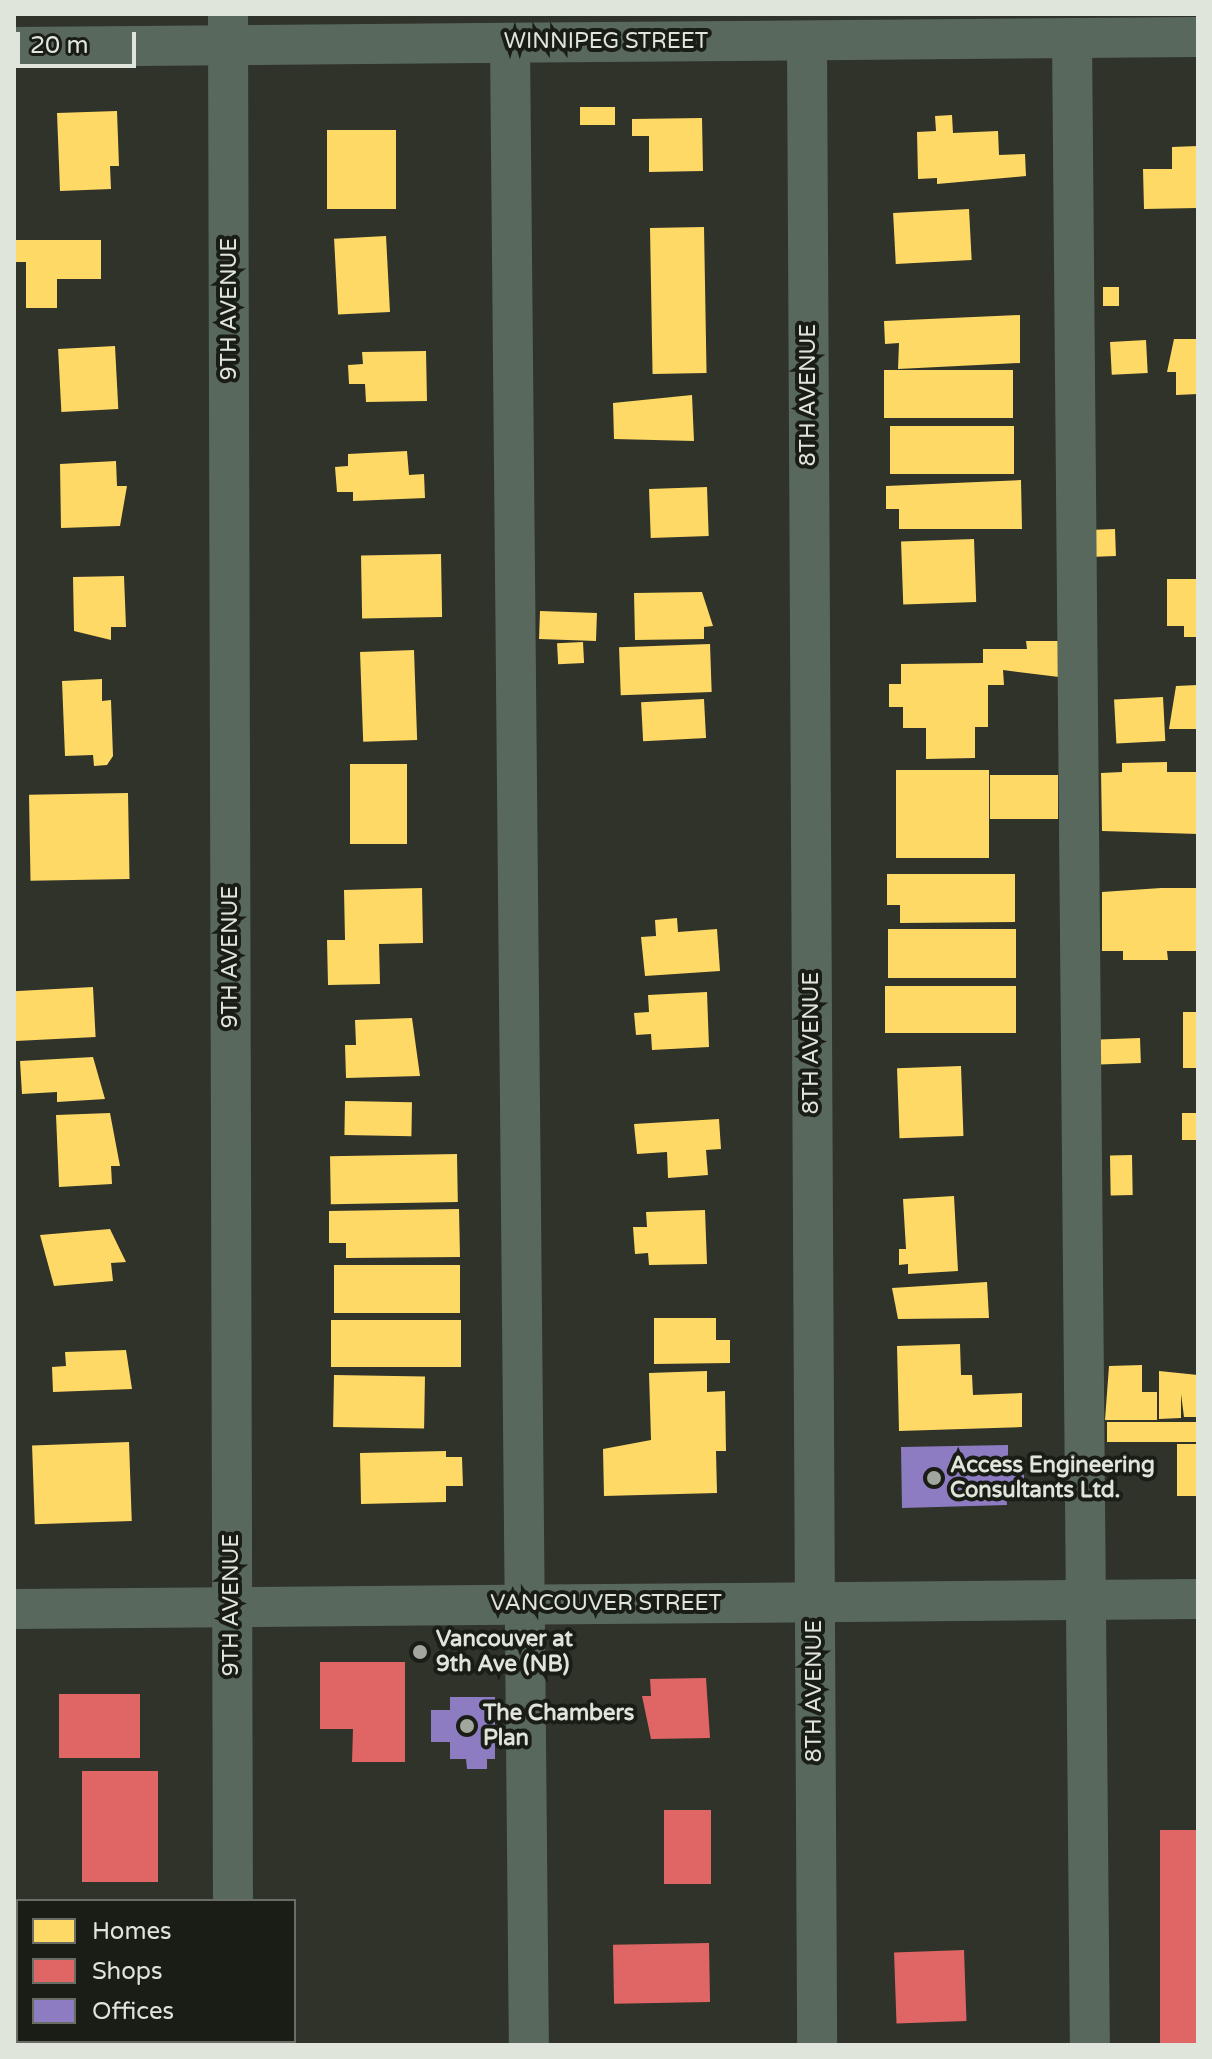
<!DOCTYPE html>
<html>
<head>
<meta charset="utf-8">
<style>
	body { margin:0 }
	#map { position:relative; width:1212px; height:2059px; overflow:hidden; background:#2f332a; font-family:"Varela Round",sans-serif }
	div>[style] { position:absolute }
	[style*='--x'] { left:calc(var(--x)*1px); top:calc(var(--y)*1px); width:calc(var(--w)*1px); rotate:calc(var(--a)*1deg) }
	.homes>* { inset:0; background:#ffd966; transform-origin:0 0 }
	.shops>* { inset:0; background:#e06666; transform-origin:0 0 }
	.offices>* { inset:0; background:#8e7cc3 }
	.minor>* { height:40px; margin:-20px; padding:0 20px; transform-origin:20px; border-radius:20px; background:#59685d }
	.dots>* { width:22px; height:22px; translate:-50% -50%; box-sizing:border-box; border:4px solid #1a1d16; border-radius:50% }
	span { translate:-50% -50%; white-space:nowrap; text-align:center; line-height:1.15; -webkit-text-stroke:8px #1a1d16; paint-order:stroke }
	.street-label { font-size:22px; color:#dfe5da }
	.poi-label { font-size:22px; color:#dfe5da; font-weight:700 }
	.left { translate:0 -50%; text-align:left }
	.frame { position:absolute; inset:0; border:16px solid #dfe5da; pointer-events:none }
	.legend { position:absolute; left:16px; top:1899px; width:280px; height:144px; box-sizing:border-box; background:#1a1d16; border:2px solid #696d64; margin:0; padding:10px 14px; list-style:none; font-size:24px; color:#dfe5da }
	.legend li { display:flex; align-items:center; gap:16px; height:40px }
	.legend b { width:40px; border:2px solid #696d64 }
	.scale { position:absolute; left:16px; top:32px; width:120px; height:36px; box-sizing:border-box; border:4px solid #dfe5da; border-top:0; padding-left:10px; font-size:24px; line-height:28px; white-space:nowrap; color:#dfe5da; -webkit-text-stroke:6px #1a1d16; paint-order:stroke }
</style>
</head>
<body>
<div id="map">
	<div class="homes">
		<i style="left:580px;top:107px;width:35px;height:18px"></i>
		<i style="clip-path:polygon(117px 111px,119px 166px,110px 166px,111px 189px,60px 191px,57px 113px)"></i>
		<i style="clip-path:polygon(952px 115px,953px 133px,998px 131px,999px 155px,1025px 154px,1026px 176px,937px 184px,937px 178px,918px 179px,917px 132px,936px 131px,935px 116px)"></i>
		<i style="clip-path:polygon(702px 118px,703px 171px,649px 172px,649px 136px,632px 136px,632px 119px)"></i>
		<i style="left:327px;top:130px;width:69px;height:79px"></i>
		<i style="clip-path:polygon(1198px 146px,1198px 208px,1144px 209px,1143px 169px,1172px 169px,1172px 147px)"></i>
		<i style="left:969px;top:209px;width:51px;height:76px;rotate:87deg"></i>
		<i style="left:704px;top:227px;width:146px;height:54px;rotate:89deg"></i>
		<i style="left:386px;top:236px;width:76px;height:52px;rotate:87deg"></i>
		<i style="clip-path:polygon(14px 240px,101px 240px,101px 279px,57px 279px,57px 308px,26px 308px,26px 262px,14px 262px)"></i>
		<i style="left:1119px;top:287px;width:19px;height:16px;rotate:90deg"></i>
		<i style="clip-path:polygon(1020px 315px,1020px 363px,898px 369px,899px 343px,885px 344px,884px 321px)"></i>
		<i style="clip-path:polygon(1174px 339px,1198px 339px,1198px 394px,1176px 395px,1176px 372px,1167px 372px)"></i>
		<i style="left:1146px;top:340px;width:33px;height:36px;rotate:87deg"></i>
		<i style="left:115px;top:346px;width:63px;height:57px;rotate:87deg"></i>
		<i style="clip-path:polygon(426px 351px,427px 401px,366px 402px,365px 384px,349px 384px,348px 365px,363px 364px,362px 352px)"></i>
		<i style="left:1013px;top:370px;width:48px;height:129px;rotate:90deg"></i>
		<i style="clip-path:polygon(692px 395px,694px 441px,614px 439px,613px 403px)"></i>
		<i style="left:1014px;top:426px;width:48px;height:124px;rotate:90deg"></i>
		<i style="clip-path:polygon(407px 451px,409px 475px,424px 474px,425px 498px,353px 501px,353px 492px,337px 492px,335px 467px,348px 466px,348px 454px)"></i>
		<i style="clip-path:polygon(116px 461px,117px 486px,127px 486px,120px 526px,61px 528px,60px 464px)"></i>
		<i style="clip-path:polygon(1021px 480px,1022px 529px,899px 529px,899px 509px,886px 509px,886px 486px)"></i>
		<i style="left:707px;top:487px;width:49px;height:58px;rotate:88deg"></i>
		<i style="left:1115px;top:529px;width:27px;height:20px;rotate:88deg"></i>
		<i style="left:974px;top:539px;width:63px;height:73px;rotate:88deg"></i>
		<i style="left:441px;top:554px;width:63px;height:80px;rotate:89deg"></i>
		<i style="clip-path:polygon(124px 576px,126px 627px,111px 627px,111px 640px,74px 631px,73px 577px)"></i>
		<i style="clip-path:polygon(1167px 579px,1198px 579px,1198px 637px,1184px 637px,1184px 626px,1167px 626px)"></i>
		<i style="clip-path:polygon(702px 592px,713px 626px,704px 627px,704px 639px,635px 640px,634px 593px)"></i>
		<i style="left:540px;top:611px;width:57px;height:28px;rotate:2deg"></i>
		<i style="clip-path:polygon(1026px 641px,1059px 641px,1059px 677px,1003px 670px,1004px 685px,988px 685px,988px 727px,975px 727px,975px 758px,926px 759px,926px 728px,903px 728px,903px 707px,889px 707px,889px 684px,901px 684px,901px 664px,983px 663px,983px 649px,1027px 649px)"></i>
		<i style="left:583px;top:642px;width:21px;height:26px;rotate:87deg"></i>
		<i style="left:710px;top:644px;width:48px;height:91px;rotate:88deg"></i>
		<i style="left:414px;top:650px;width:90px;height:54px;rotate:88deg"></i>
		<i style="clip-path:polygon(102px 679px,102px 701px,111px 700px,113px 756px,107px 765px,94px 766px,93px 755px,65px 756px,62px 681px)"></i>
		<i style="clip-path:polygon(1198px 685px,1198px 729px,1169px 729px,1176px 686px)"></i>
		<i style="left:1163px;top:697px;width:44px;height:49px;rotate:87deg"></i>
		<i style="left:704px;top:699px;width:39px;height:63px;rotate:87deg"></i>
		<i style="clip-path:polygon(1167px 762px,1167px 772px,1198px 772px,1198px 834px,1102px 831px,1101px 773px,1122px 772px,1122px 763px)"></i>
		<i style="left:350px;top:764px;width:57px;height:80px"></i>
		<i style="left:896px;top:770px;width:93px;height:88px"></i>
		<i style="left:990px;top:775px;width:68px;height:44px"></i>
		<i style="left:128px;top:793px;width:86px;height:99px;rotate:89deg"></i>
		<i style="clip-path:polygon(887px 874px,1015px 874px,1015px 922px,900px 923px,900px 905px,887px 905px)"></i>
		<i style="clip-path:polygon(422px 888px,423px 943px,379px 944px,380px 984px,328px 985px,327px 940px,345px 940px,344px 890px)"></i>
		<i style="clip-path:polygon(1161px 888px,1198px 888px,1198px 951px,1167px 951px,1168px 960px,1123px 960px,1123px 951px,1102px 951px,1102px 892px)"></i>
		<i style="clip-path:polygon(677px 918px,678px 932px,717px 929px,720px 971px,645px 976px,641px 937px,656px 936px,655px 920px)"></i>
		<i style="left:888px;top:929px;width:128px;height:49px"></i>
		<i style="left:885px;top:986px;width:131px;height:47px"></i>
		<i style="left:93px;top:987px;width:50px;height:80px;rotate:87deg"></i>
		<i style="clip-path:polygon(707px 992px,709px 1047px,652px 1050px,651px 1034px,636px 1035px,634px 1013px,649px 1012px,648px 995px)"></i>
		<i style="left:1183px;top:1012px;width:15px;height:56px"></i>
		<i style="clip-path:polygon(412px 1018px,420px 1076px,346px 1078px,345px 1045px,356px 1045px,355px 1020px)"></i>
		<i style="left:1140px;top:1038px;width:25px;height:41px;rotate:88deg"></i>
		<i style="clip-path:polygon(93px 1057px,105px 1099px,57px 1102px,57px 1092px,22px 1094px,20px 1061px)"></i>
		<i style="left:961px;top:1066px;width:70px;height:64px;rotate:88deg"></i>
		<i style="left:345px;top:1101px;width:67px;height:34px;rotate:1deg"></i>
		<i style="clip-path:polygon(110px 1113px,120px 1166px,111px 1166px,112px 1184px,59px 1187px,56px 1115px)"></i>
		<i style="left:1198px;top:1113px;width:27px;height:16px;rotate:90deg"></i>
		<i style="clip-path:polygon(719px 1119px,721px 1149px,706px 1150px,708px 1175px,668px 1178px,667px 1152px,637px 1154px,634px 1124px)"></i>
		<i style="left:457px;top:1154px;width:48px;height:127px;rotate:89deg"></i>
		<i style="left:1132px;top:1155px;width:40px;height:22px;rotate:89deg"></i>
		<i style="clip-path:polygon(954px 1196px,958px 1271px,908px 1274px,908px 1264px,899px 1265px,899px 1249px,906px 1249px,903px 1199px)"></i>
		<i style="clip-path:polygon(459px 1209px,460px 1257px,346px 1258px,346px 1243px,329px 1243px,329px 1211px)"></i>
		<i style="clip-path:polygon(705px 1210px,707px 1264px,649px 1265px,648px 1253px,635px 1254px,633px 1227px,647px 1227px,646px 1212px)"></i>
		<i style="clip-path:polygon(110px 1229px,126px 1262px,111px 1263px,113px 1281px,54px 1286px,40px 1235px)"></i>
		<i style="left:460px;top:1265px;width:48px;height:126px;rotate:90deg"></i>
		<i style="clip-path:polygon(987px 1282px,989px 1318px,898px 1319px,892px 1288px)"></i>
		<i style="clip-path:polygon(654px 1318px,716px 1318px,716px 1340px,730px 1340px,730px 1363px,654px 1364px)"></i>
		<i style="left:461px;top:1320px;width:47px;height:130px;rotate:90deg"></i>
		<i style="clip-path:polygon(960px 1344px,961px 1375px,972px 1375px,973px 1395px,1022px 1393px,1022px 1427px,899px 1431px,897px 1346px)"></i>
		<i style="clip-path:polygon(126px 1350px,132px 1389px,53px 1392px,52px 1367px,66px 1366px,65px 1352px)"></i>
		<i style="clip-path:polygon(1142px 1365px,1142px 1392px,1157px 1392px,1157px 1420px,1105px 1420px,1109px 1366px)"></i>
		<i style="clip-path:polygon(707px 1371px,707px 1392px,725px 1391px,726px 1451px,716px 1451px,717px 1493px,604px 1496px,603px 1449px,651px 1440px,649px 1373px)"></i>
		<i style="clip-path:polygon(1159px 1371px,1198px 1375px,1198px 1417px,1184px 1417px,1181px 1394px,1181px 1418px,1159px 1419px)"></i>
		<i style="left:334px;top:1375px;width:91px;height:52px;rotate:1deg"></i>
		<i style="left:1198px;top:1422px;width:20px;height:91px;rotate:90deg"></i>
		<i style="left:129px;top:1442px;width:79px;height:97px;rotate:88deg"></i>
		<i style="left:1198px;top:1444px;width:52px;height:21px;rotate:90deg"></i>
		<i style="clip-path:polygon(446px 1451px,446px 1457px,462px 1457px,463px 1486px,446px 1486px,446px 1502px,361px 1504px,360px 1453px)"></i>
	</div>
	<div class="shops">
		<i style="clip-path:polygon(320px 1662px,405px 1662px,405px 1762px,352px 1762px,353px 1729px,320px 1729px)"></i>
		<i style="clip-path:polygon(706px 1678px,710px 1738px,651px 1739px,642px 1696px,651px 1696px,650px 1679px)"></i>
		<i style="left:59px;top:1694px;width:81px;height:64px"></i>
		<i style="left:82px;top:1771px;width:76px;height:111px"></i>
		<i style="left:711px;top:1810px;width:74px;height:47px;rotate:90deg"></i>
		<i style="left:1160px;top:1830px;width:38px;height:215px"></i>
		<i style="left:709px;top:1943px;width:59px;height:96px;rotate:89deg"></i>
		<i style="left:964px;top:1950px;width:71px;height:70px;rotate:88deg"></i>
	</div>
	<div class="offices">
		<i style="clip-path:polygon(1008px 1445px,1008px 1461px,1024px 1460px,1024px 1491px,1006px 1492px,1007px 1505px,902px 1508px,901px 1447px)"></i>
		<i style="clip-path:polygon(450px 1697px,495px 1697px,495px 1759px,487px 1759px,487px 1769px,467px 1769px,466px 1759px,450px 1759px,450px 1742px,431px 1742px,431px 1710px,450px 1710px)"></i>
	</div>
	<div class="minor">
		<i style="--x:228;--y:14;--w:1887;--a:89.85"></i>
		<i style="--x:1072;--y:38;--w:2007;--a:89.49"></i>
		<i style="--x:807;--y:41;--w:2004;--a:89.71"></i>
		<i style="--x:510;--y:43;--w:2002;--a:89.46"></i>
		<i style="--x:14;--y:47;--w:1184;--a:-0.48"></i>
		<i style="--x:14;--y:1609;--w:1184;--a:-0.48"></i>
		<i style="--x:233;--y:2041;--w:4;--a:90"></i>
	</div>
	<div class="dots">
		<i style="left:934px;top:1478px;background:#a1a79c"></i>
		<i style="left:420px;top:1652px;background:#a1a79c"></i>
		<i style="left:467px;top:1726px;background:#a1a79c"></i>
	</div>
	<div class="street-label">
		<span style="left:606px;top:42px">WINNIPEG STREET</span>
		<span style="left:230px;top:309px;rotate:-90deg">9TH AVENUE</span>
		<span style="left:809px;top:395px;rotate:-90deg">8TH AVENUE</span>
		<span style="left:231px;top:957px;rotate:-90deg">9TH AVENUE</span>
		<span style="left:812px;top:1043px;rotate:-90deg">8TH AVENUE</span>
		<span style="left:606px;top:1604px">VANCOUVER STREET</span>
		<span style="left:232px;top:1605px;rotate:-90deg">9TH AVENUE</span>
		<span style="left:815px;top:1691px;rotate:-90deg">8TH AVENUE</span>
	</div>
	<div class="poi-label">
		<span class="left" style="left:950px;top:1478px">Access Engineering<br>Consultants Ltd.</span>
		<span class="left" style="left:436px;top:1652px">Vancouver at<br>9th Ave (NB)</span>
		<span class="left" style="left:483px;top:1726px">The Chambers<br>Plan</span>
	</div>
	<div class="frame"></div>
	<ul class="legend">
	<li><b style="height:22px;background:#ffd966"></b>Homes</li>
	<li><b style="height:22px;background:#e06666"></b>Shops</li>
	<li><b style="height:22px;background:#8e7cc3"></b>Offices</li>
	</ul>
	<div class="scale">20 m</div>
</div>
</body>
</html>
